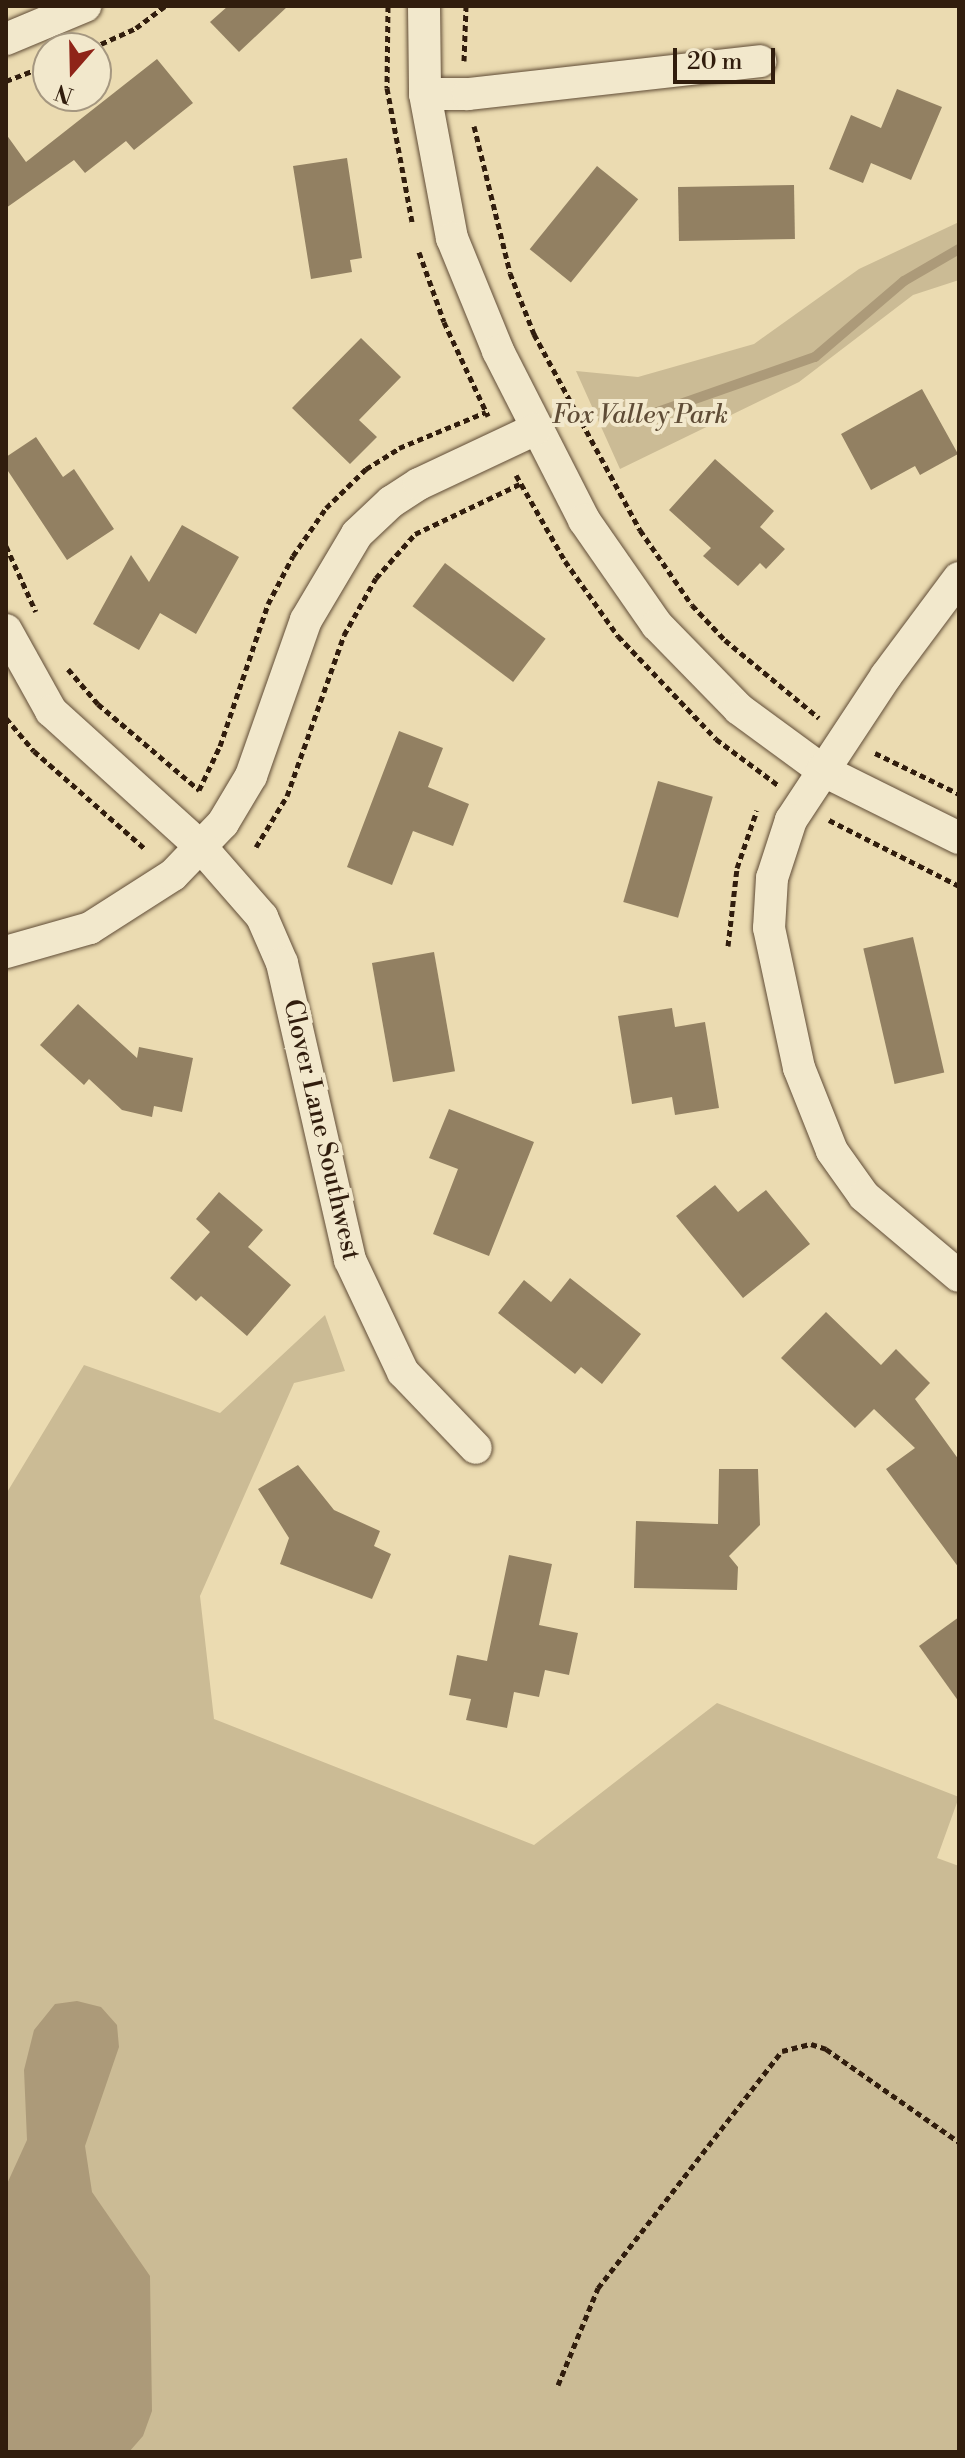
<!DOCTYPE html>
<html>
<head>
<meta charset="utf-8">
<style>
	body { margin:0 }
	#map { position:relative; width:965px; height:2458px; overflow:hidden; background:#ebdbb1; font-family:"Libre Bodoni",serif }
	div>[style] { position:absolute }
	[style*='--x'] { left:calc(var(--x)*1px); top:calc(var(--y)*1px); width:calc(var(--w)*1px); rotate:calc(var(--a)*1deg) }
	.green>* { inset:0; background:#cbbb95 }
	.water>* { inset:0; background:#ac9a79 }
	.stream>* { height:10px; margin:-5px; padding:0 5px; transform-origin:5px; border-radius:5px; background:#ac9a79 }
	.building>* { inset:0; background:#928062; transform-origin:0 0 }
	.path>* { height:5px; margin-top:-2.5px; transform-origin:0; background:repeating-linear-gradient(90deg,#311d0d 0 6px,transparent 0 10px) }
	.roads { filter:drop-shadow(0 0 2px #604c36) drop-shadow(0 0 2px #604c36) }
	.street>* { height:32px; margin:-16px; padding:0 16px; transform-origin:16px; border-radius:16px; background:#f2e8cc }
	span { translate:-50% -50%; white-space:nowrap; text-align:center; line-height:1.15; -webkit-text-stroke:8px #f2e8cc; paint-order:stroke }
	.park-label { font-size:26px; color:#5f4c36; font-style:italic }
	.street-label { font-size:26px; color:#311d0d }
	.frame { position:absolute; inset:0; border:8px solid #311d0d; pointer-events:none }
	.north { position:absolute; left:32px; top:32px; width:80px; height:80px; box-sizing:border-box; background:#f2e8cc; border:2px solid #a59780; border-radius:50%; rotate:200deg; font-size:22px; font-weight:700; line-height:32px; text-align:center; color:#311d0d }
	.north::after { content:''; display:block; margin:auto; width:28px; height:36px; background:#8f2418; clip-path:polygon(50% 0,100% 100%,50% 72%,0 100%) }
	.scale { position:absolute; left:673px; top:48px; width:102px; height:36px; box-sizing:border-box; border:4px solid #311d0d; border-top:0; padding-left:10px; font-size:24px; line-height:28px; white-space:nowrap; color:#311d0d; -webkit-text-stroke:6px #f2e8cc; paint-order:stroke }
</style>
</head>
<body>
<div id="map">
	<div class="green">
		<i style="clip-path:polygon(959px 222px,959px 280px,913px 295px,799px 382px,620px 469px,576px 371px,638px 377px,754px 344px,859px 269px)"></i>
		<i style="clip-path:polygon(325px 1315px,345px 1371px,294px 1383px,200px 1596px,214px 1719px,534px 1845px,717px 1703px,959px 1797px,937px 1858px,959px 1866px,959px 2452px,6px 2452px,6px 1494px,84px 1365px,220px 1413px)"></i>
	</div>
	<div class="water">
		<i style="clip-path:polygon(77px 2001px,101px 2007px,117px 2025px,119px 2047px,85px 2146px,92px 2192px,150px 2276px,152px 2411px,143px 2436px,129px 2452px,6px 2452px,6px 2186px,27px 2140px,24px 2070px,34px 2030px,55px 2004px)"></i>
	</div>
	<div class="stream">
		<i style="--x:629;--y:422;--w:197;--a:-19.3"></i>
		<i style="--x:815;--y:357;--w:117;--a:-40.5"></i>
		<i style="--x:904;--y:281;--w:64;--a:-30.2"></i>
	</div>
	<div class="building">
		<i style="clip-path:polygon(228px 6px,288px 6px,239px 52px,210px 22px)"></i>
		<i style="clip-path:polygon(157px 59px,193px 103px,134px 150px,126px 141px,85px 173px,74px 160px,6px 208px,6px 134px,26px 162px)"></i>
		<i style="clip-path:polygon(897px 89px,942px 107px,911px 180px,871px 163px,863px 183px,829px 169px,851px 115px,881px 128px)"></i>
		<i style="clip-path:polygon(347px 158px,362px 258px,350px 260px,352px 272px,311px 279px,293px 166px)"></i>
		<i style="left:597px;top:166px;width:53px;height:107px;rotate:39deg"></i>
		<i style="left:794px;top:185px;width:54px;height:116px;rotate:89deg"></i>
		<i style="clip-path:polygon(361px 338px,401px 377px,359px 420px,377px 437px,350px 464px,292px 408px)"></i>
		<i style="clip-path:polygon(922px 389px,958px 454px,920px 475px,915px 466px,871px 490px,841px 434px)"></i>
		<i style="clip-path:polygon(36px 437px,63px 477px,74px 469px,114px 529px,67px 560px,6px 468px,6px 457px)"></i>
		<i style="clip-path:polygon(715px 459px,774px 511px,760px 527px,785px 549px,766px 569px,760px 563px,738px 586px,703px 556px,711px 548px,669px 510px)"></i>
		<i style="clip-path:polygon(182px 525px,239px 557px,196px 634px,160px 613px,139px 650px,93px 624px,131px 555px,149px 582px)"></i>
		<i style="left:445px;top:563px;width:126px;height:54px;rotate:37deg"></i>
		<i style="clip-path:polygon(399px 731px,443px 748px,428px 787px,469px 804px,453px 846px,413px 831px,392px 885px,347px 867px)"></i>
		<i style="left:658px;top:781px;width:57px;height:126px;rotate:16deg"></i>
		<i style="left:913px;top:937px;width:139px;height:51px;rotate:77deg"></i>
		<i style="left:434px;top:952px;width:121px;height:63px;rotate:80deg"></i>
		<i style="clip-path:polygon(78px 1004px,137px 1058px,139px 1047px,193px 1058px,182px 1112px,154px 1106px,152px 1117px,122px 1110px,89px 1079px,84px 1085px,40px 1045px)"></i>
		<i style="clip-path:polygon(672px 1008px,675px 1027px,705px 1022px,719px 1108px,675px 1115px,672px 1097px,632px 1104px,618px 1016px)"></i>
		<i style="clip-path:polygon(449px 1109px,534px 1142px,489px 1256px,433px 1234px,458px 1169px,429px 1158px)"></i>
		<i style="clip-path:polygon(715px 1185px,738px 1212px,766px 1190px,810px 1244px,743px 1298px,676px 1216px)"></i>
		<i style="clip-path:polygon(219px 1192px,263px 1230px,248px 1247px,291px 1285px,247px 1336px,201px 1296px,196px 1301px,170px 1278px,210px 1232px,196px 1219px)"></i>
		<i style="clip-path:polygon(570px 1278px,641px 1334px,602px 1384px,581px 1367px,575px 1374px,498px 1313px,524px 1280px,551px 1302px)"></i>
		<i style="clip-path:polygon(826px 1312px,881px 1365px,896px 1349px,930px 1383px,915px 1399px,959px 1460px,959px 1568px,886px 1469px,915px 1448px,874px 1409px,855px 1428px,781px 1358px)"></i>
		<i style="clip-path:polygon(298px 1465px,334px 1510px,380px 1531px,374px 1546px,391px 1554px,372px 1599px,280px 1564px,289px 1538px,258px 1489px)"></i>
		<i style="clip-path:polygon(719px 1469px,758px 1469px,760px 1525px,729px 1556px,738px 1567px,737px 1590px,634px 1588px,636px 1521px,718px 1524px)"></i>
		<i style="clip-path:polygon(509px 1555px,552px 1564px,539px 1625px,578px 1633px,569px 1675px,545px 1670px,539px 1697px,514px 1692px,507px 1728px,466px 1720px,471px 1699px,449px 1695px,457px 1655px,487px 1661px)"></i>
		<i style="clip-path:polygon(959px 1617px,959px 1702px,919px 1646px)"></i>
	</div>
	<div class="path">
		<i style="--x:388;--y:6;--w:82;--a:90.7"></i>
		<i style="--x:387;--y:88;--w:136;--a:79.4"></i>
		<i style="--x:92;--y:48;--w:48;--a:-24.4"></i>
		<i style="--x:136;--y:28;--w:36;--a:-37"></i>
		<i style="--x:464;--y:61;--w:55;--a:-87.9"></i>
		<i style="--x:6;--y:81;--w:45;--a:-20.9"></i>
		<i style="--x:474;--y:126;--w:151;--a:76.2"></i>
		<i style="--x:510;--y:273;--w:66;--a:68.5"></i>
		<i style="--x:534;--y:334;--w:223;--a:61.6"></i>
		<i style="--x:640;--y:530;--w:91;--a:55.3"></i>
		<i style="--x:692;--y:605;--w:48;--a:46.7"></i>
		<i style="--x:725;--y:640;--w:122;--a:39.7"></i>
		<i style="--x:419;--y:252;--w:74;--a:70.3"></i>
		<i style="--x:444;--y:322;--w:104;--a:64.9"></i>
		<i style="--x:516;--y:475;--w:99;--a:60.3"></i>
		<i style="--x:565;--y:561;--w:92;--a:54.8"></i>
		<i style="--x:618;--y:636;--w:142;--a:46.4"></i>
		<i style="--x:716;--y:739;--w:77;--a:36.6"></i>
		<i style="--x:6;--y:546;--w:72;--a:65.6"></i>
		<i style="--x:68;--y:669;--w:46;--a:49.4"></i>
		<i style="--x:98;--y:704;--w:133;--a:40.4"></i>
		<i style="--x:199;--y:790;--w:49;--a:-64.5"></i>
		<i style="--x:220;--y:746;--w:150;--a:-71.3"></i>
		<i style="--x:268;--y:604;--w:54;--a:-62.5"></i>
		<i style="--x:293;--y:556;--w:58;--a:-55.5"></i>
		<i style="--x:326;--y:508;--w:56;--a:-44.3"></i>
		<i style="--x:366;--y:469;--w:39;--a:-32"></i>
		<i style="--x:399;--y:448;--w:94;--a:-22.5"></i>
		<i style="--x:6;--y:718;--w:43;--a:49.7"></i>
		<i style="--x:34;--y:751;--w:147;--a:41.4"></i>
		<i style="--x:875;--y:753;--w:93;--a:26"></i>
		<i style="--x:829;--y:820;--w:146;--a:26.9"></i>
		<i style="--x:256;--y:847;--w:60;--a:-58.7"></i>
		<i style="--x:287;--y:796;--w:171;--a:-70.5"></i>
		<i style="--x:344;--y:635;--w:65;--a:-60.7"></i>
		<i style="--x:376;--y:578;--w:59;--a:-48.4"></i>
		<i style="--x:415;--y:534;--w:116;--a:-25.5"></i>
		<i style="--x:728;--y:946;--w:79;--a:-83.4"></i>
		<i style="--x:737;--y:868;--w:61;--a:-71"></i>
		<i style="--x:558;--y:2385;--w:105;--a:-67.6"></i>
		<i style="--x:598;--y:2288;--w:300;--a:-52.2"></i>
		<i style="--x:782;--y:2051;--w:30;--a:-14"></i>
		<i style="--x:811;--y:2044;--w:16;--a:18"></i>
		<i style="--x:826;--y:2049;--w:162;--a:35"></i>
	</div>
	<div class="roads">
		<div class="street">
			<i style="--x:424;--y:6;--w:88;--a:89.3"></i>
			<i style="--x:425;--y:94;--w:147;--a:79.4"></i>
			<i style="--x:452;--y:238;--w:122;--a:67.8"></i>
			<i style="--x:498;--y:351;--w:190;--a:63"></i>
			<i style="--x:584;--y:520;--w:128;--a:55.2"></i>
			<i style="--x:657;--y:625;--w:117;--a:45.7"></i>
			<i style="--x:739;--y:709;--w:103;--a:36.3"></i>
			<i style="--x:822;--y:770;--w:153;--a:26.4"></i>
			<i style="--x:6;--y:39;--w:86;--a:-22.7"></i>
			<i style="--x:425;--y:94;--w:43;--a:0"></i>
			<i style="--x:468;--y:94;--w:294;--a:-6.4"></i>
			<i style="--x:959;--y:578;--w:122;--a:126.7"></i>
			<i style="--x:886;--y:676;--w:173;--a:123.4"></i>
			<i style="--x:791;--y:820;--w:61;--a:108.1"></i>
			<i style="--x:772;--y:878;--w:50;--a:93.4"></i>
			<i style="--x:769;--y:928;--w:143;--a:77.9"></i>
			<i style="--x:799;--y:1068;--w:89;--a:68.3"></i>
			<i style="--x:832;--y:1151;--w:55;--a:54.6"></i>
			<i style="--x:864;--y:1196;--w:124;--a:40.1"></i>
			<i style="--x:6;--y:630;--w:93;--a:60.9"></i>
			<i style="--x:51;--y:711;--w:202;--a:42.2"></i>
			<i style="--x:201;--y:847;--w:93;--a:48.9"></i>
			<i style="--x:262;--y:917;--w:50;--a:66.5"></i>
			<i style="--x:282;--y:963;--w:305;--a:77.1"></i>
			<i style="--x:350;--y:1260;--w:124;--a:64.7"></i>
			<i style="--x:403;--y:1372;--w:105;--a:46.2"></i>
			<i style="--x:6;--y:952;--w:87;--a:-15.9"></i>
			<i style="--x:90;--y:928;--w:98;--a:-32.6"></i>
			<i style="--x:173;--y:875;--w:72;--a:-46.1"></i>
			<i style="--x:223;--y:823;--w:55;--a:-59.2"></i>
			<i style="--x:251;--y:776;--w:165;--a:-70.6"></i>
			<i style="--x:306;--y:620;--w:100;--a:-59.3"></i>
			<i style="--x:357;--y:534;--w:47;--a:-43.3"></i>
			<i style="--x:391;--y:502;--w:33;--a:-33"></i>
			<i style="--x:419;--y:484;--w:129;--a:-25.2"></i>
		</div>
	</div>
	<div class="park-label">
		<span style="left:640px;top:416px">Fox Valley Park</span>
	</div>
	<div class="street-label">
		<span style="left:321px;top:1130px;rotate:77deg">Clover Lane Southwest</span>
	</div>
	<div class="frame"></div>
	<div class="north">N</div>
	<div class="scale">20 m</div>
</div>
</body>
</html>
